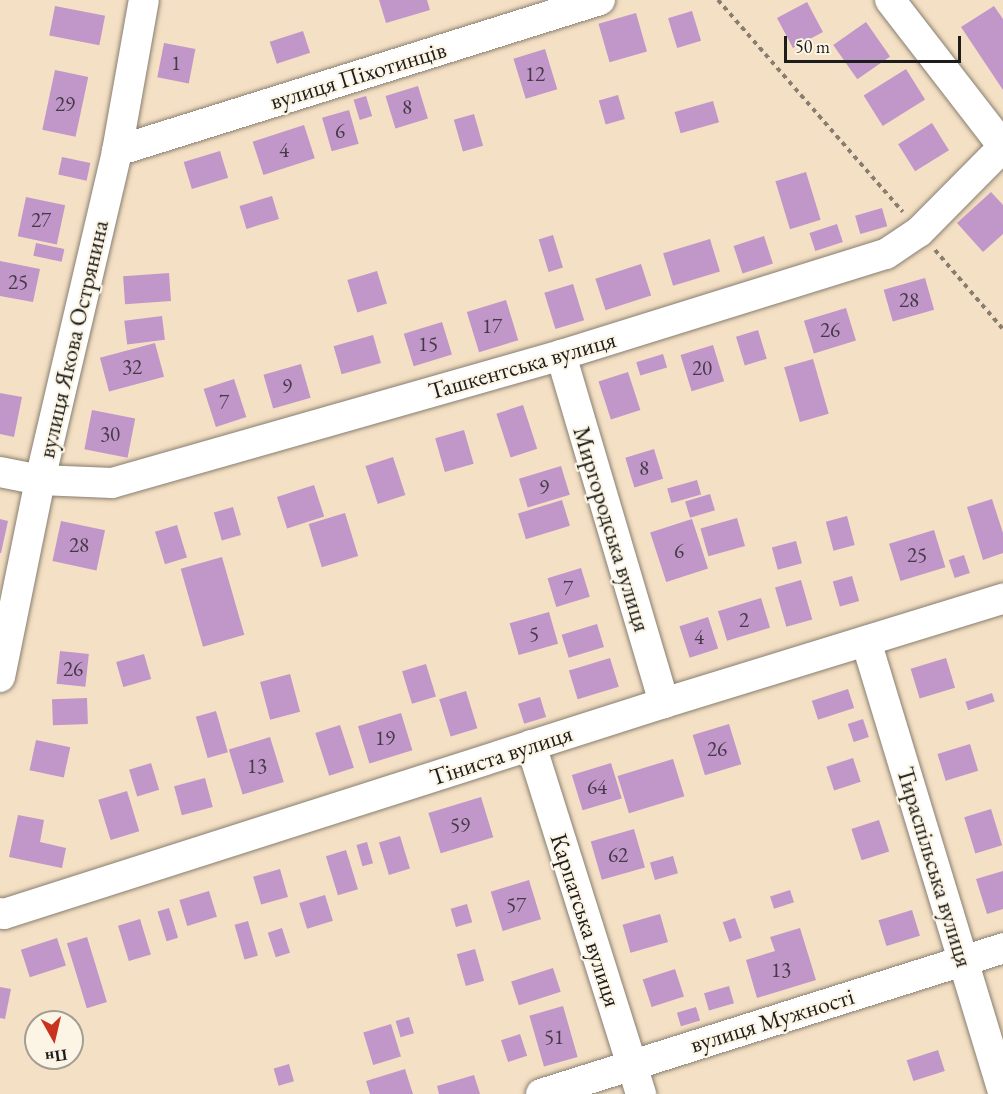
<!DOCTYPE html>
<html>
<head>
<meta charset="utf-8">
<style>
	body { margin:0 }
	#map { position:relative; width:1003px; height:1094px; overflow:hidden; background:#f4e0c4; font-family:"EB Garamond",serif }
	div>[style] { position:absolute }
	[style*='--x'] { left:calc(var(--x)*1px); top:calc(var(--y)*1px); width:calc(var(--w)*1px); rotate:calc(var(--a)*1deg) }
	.building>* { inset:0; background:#c196c9; transform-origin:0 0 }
	.path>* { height:4px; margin-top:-2px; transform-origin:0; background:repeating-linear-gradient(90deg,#887e70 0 4.5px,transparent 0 9px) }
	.roads { filter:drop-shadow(0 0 2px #887e70) drop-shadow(0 0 2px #887e70) }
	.minor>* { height:30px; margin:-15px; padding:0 15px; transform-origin:15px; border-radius:15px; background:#fff }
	span { translate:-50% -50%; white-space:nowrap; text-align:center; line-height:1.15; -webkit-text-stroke:4.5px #fcf5e5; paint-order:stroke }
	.number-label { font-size:21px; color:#453a47 }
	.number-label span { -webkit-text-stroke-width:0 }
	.street-label { font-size:24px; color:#1c1c1c }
	.north { position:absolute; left:24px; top:1010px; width:60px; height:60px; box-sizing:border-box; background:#fcf5e5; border:2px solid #a29e95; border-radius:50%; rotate:172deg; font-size:16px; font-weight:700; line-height:24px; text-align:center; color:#1c1c1c }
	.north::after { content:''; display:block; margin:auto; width:21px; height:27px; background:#c8321e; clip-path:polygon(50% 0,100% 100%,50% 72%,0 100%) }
	.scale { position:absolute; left:784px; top:36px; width:177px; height:27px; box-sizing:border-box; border:3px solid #1c1c1c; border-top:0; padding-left:8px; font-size:18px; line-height:21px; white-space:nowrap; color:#1c1c1c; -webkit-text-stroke:4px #fcf5e5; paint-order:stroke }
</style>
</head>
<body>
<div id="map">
	<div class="building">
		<i style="clip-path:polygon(379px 0,427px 0,430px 10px,386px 23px)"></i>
		<i style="left:807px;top:2px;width:34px;height:34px;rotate:62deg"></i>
		<i style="left:55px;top:6px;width:51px;height:30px;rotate:11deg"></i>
		<i style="clip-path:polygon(994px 6px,1003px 19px,1003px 90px,961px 27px)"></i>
		<i style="left:692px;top:11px;width:31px;height:25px;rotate:73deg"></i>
		<i style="left:636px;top:13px;width:40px;height:39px;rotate:74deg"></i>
		<i style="left:866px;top:22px;width:42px;height:40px;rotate:55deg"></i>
		<i style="left:303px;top:31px;width:23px;height:35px;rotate:72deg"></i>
		<i style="left:164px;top:43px;width:32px;height:35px;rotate:11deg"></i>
		<i style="left:545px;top:49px;width:42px;height:33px;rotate:73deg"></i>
		<i style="left:906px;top:69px;width:36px;height:50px;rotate:58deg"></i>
		<i style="left:55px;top:70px;width:34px;height:61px;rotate:12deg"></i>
		<i style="left:418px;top:86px;width:34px;height:34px;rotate:73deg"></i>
		<i style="left:618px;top:95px;width:25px;height:20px;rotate:74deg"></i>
		<i style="left:366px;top:96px;width:21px;height:13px;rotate:73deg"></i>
		<i style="left:713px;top:101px;width:22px;height:40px;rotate:74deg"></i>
		<i style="left:349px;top:110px;width:35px;height:28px;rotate:74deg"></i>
		<i style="left:474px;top:114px;width:33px;height:21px;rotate:74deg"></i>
		<i style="left:932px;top:123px;width:32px;height:40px;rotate:58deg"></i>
		<i style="left:304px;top:125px;width:35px;height:54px;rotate:72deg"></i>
		<i style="left:220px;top:151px;width:28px;height:38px;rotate:73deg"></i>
		<i style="left:62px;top:157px;width:29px;height:18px;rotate:12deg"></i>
		<i style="left:806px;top:172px;width:50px;height:32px;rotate:73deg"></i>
		<i style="clip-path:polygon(991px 192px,1003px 205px,1003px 234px,983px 252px,957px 223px)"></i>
		<i style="left:272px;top:196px;width:24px;height:34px;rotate:73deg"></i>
		<i style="left:26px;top:197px;width:40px;height:40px;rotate:12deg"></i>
		<i style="left:882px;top:208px;width:19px;height:28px;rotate:74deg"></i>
		<i style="left:837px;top:224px;width:19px;height:29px;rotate:72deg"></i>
		<i style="left:553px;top:235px;width:34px;height:15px;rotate:73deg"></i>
		<i style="left:764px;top:236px;width:29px;height:32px;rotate:72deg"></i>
		<i style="left:710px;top:239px;width:34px;height:49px;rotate:73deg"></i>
		<i style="left:36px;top:243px;width:29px;height:13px;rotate:12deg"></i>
		<i style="clip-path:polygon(0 261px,40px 269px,33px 302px,0 296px)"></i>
		<i style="left:641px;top:264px;width:33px;height:48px;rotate:72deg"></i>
		<i style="left:377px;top:271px;width:34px;height:31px;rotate:73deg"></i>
		<i style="left:169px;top:273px;width:28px;height:46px;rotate:86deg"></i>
		<i style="left:925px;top:278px;width:33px;height:43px;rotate:74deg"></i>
		<i style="left:573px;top:284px;width:38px;height:30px;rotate:73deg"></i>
		<i style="left:506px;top:300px;width:42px;height:41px;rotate:73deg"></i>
		<i style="left:846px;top:308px;width:34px;height:44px;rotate:73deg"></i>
		<i style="left:162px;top:316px;width:24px;height:38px;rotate:83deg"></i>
		<i style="left:442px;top:322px;width:34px;height:40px;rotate:73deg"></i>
		<i style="left:758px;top:330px;width:30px;height:23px;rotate:73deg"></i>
		<i style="left:373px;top:335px;width:29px;height:41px;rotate:74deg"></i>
		<i style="left:155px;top:343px;width:35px;height:57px;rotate:75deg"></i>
		<i style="left:713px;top:345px;width:38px;height:34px;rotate:73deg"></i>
		<i style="left:663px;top:354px;width:14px;height:28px;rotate:73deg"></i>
		<i style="left:813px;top:359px;width:57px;height:30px;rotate:74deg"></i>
		<i style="left:301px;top:364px;width:35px;height:39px;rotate:74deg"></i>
		<i style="left:628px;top:372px;width:40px;height:31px;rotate:72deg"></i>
		<i style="left:234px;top:379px;width:40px;height:32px;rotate:72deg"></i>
		<i style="clip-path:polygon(0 393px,22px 397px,14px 437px,0 434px)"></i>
		<i style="left:523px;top:405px;width:46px;height:28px;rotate:72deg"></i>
		<i style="left:92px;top:410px;width:44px;height:40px;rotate:11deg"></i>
		<i style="left:464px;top:430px;width:35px;height:30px;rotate:74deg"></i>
		<i style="left:654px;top:449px;width:31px;height:30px;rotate:73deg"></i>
		<i style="left:393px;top:457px;width:40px;height:29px;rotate:72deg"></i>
		<i style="left:561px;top:466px;width:30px;height:44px;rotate:73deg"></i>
		<i style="left:697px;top:480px;width:15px;height:31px;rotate:74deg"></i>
		<i style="left:314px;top:485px;width:33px;height:39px;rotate:72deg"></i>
		<i style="left:710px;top:494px;width:17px;height:26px;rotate:73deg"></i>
		<i style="clip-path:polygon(992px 499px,1003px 533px,1003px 553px,983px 560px,967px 507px)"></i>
		<i style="left:562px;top:500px;width:27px;height:46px;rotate:73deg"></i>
		<i style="left:233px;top:507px;width:29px;height:20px;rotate:74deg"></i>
		<i style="left:345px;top:513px;width:45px;height:38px;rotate:73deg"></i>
		<i style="left:847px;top:516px;width:30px;height:22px;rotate:75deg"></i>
		<i style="left:737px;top:518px;width:29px;height:38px;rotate:74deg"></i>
		<i style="clip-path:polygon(0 519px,8px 521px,1px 553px,0 553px)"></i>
		<i style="left:692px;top:519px;width:52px;height:44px;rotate:72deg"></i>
		<i style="left:61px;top:521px;width:45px;height:41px;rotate:12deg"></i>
		<i style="left:177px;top:525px;width:34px;height:23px;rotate:73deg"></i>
		<i style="left:934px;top:530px;width:39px;height:47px;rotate:73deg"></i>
		<i style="left:796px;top:541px;width:23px;height:25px;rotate:75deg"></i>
		<i style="left:964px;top:555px;width:19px;height:16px;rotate:72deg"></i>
		<i style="left:222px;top:557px;width:81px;height:43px;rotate:74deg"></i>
		<i style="left:581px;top:568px;width:30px;height:35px;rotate:73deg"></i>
		<i style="left:852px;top:576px;width:26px;height:20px;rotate:74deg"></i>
		<i style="left:801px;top:580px;width:41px;height:27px;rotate:74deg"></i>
		<i style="left:761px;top:598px;width:31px;height:45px;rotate:73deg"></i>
		<i style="left:549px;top:612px;width:33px;height:41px;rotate:74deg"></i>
		<i style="left:708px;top:617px;width:33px;height:30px;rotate:72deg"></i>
		<i style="left:597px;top:624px;width:24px;height:37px;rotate:73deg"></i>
		<i style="left:60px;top:651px;width:29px;height:33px;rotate:6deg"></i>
		<i style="left:144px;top:654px;width:26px;height:29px;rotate:74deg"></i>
		<i style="left:610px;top:658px;width:30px;height:43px;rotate:73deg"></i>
		<i style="left:946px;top:658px;width:31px;height:37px;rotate:73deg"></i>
		<i style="left:426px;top:664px;width:34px;height:25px;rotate:73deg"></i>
		<i style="left:290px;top:674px;width:39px;height:31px;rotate:75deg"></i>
		<i style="left:848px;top:689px;width:20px;height:38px;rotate:72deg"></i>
		<i style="left:466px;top:691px;width:39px;height:28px;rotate:73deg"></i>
		<i style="left:992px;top:693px;width:9px;height:28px;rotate:72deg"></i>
		<i style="left:540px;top:697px;width:21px;height:23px;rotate:73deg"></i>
		<i style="left:87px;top:698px;width:26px;height:35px;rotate:88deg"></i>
		<i style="left:216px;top:711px;width:43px;height:21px;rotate:74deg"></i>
		<i style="left:401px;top:713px;width:39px;height:45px;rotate:73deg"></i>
		<i style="left:863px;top:719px;width:19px;height:16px;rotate:72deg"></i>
		<i style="left:729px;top:724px;width:42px;height:38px;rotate:73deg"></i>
		<i style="left:340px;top:725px;width:45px;height:26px;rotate:72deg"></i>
		<i style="left:270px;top:737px;width:47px;height:43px;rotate:73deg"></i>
		<i style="left:36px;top:740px;width:35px;height:31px;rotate:12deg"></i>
		<i style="left:970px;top:744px;width:28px;height:34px;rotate:73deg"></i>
		<i style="left:853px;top:758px;width:25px;height:28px;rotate:72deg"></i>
		<i style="left:673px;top:759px;width:39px;height:58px;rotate:73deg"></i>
		<i style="left:151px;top:763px;width:28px;height:23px;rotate:73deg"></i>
		<i style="left:611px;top:763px;width:37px;height:41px;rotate:73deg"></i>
		<i style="left:205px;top:778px;width:30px;height:32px;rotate:75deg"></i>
		<i style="left:127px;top:791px;width:42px;height:30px;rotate:73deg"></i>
		<i style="left:481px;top:797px;width:42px;height:55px;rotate:73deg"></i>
		<i style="left:991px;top:809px;width:38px;height:28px;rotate:73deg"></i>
		<i style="clip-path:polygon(18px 815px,44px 820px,40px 842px,66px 848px,62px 868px,9px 857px)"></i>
		<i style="left:879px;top:820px;width:33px;height:29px;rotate:72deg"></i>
		<i style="left:634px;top:829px;width:40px;height:45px;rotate:74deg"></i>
		<i style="left:400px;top:836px;width:34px;height:22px;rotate:73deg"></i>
		<i style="left:367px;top:842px;width:22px;height:11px;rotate:74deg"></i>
		<i style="left:346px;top:850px;width:41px;height:21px;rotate:73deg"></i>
		<i style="left:673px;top:856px;width:18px;height:24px;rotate:74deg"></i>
		<i style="left:280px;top:869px;width:29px;height:28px;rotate:74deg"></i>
		<i style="clip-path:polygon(1003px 871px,1003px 909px,987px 914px,976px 879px)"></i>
		<i style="left:529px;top:880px;width:41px;height:40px;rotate:73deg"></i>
		<i style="left:790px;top:890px;width:13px;height:21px;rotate:72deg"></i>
		<i style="left:209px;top:891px;width:27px;height:31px;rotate:73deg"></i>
		<i style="left:325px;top:895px;width:27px;height:27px;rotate:73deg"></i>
		<i style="left:467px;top:904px;width:19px;height:17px;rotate:74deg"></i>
		<i style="left:169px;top:908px;width:31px;height:12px;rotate:73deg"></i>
		<i style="left:912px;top:910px;width:27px;height:35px;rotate:73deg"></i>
		<i style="left:660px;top:914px;width:29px;height:39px;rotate:74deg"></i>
		<i style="left:735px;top:918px;width:21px;height:13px;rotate:71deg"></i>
		<i style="left:140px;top:919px;width:37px;height:23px;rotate:73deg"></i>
		<i style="left:248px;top:921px;width:36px;height:14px;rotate:74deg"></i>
		<i style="left:282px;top:928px;width:26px;height:15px;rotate:72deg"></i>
		<i style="clip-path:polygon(800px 928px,816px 980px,757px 998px,746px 960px,775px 951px,770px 937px)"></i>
		<i style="left:87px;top:937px;width:68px;height:21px;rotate:73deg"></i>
		<i style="left:57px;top:938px;width:29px;height:38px;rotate:72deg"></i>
		<i style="left:475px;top:949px;width:33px;height:19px;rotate:74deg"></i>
		<i style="left:553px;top:968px;width:25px;height:44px;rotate:72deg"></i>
		<i style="left:675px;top:969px;width:29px;height:34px;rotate:72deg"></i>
		<i style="left:729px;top:986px;width:18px;height:26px;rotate:74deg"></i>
		<i style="clip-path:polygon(0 987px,11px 989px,5px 1019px,0 1018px)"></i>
		<i style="left:563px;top:1006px;width:53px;height:35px;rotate:74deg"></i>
		<i style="left:696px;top:1007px;width:14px;height:20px;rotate:73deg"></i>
		<i style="left:409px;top:1017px;width:17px;height:14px;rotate:73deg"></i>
		<i style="left:391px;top:1024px;width:34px;height:29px;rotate:73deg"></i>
		<i style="left:520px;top:1034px;width:23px;height:20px;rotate:72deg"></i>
		<i style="left:938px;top:1050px;width:22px;height:33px;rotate:72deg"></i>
		<i style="left:289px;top:1064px;width:18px;height:16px;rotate:74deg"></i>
		<i style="clip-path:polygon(405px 1069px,413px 1094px,370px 1094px,366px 1081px)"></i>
		<i style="clip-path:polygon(474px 1075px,480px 1094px,439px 1094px,437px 1086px)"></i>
	</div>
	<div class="path">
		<i style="--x:718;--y:0;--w:281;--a:48.9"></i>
		<i style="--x:935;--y:250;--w:104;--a:49.3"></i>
	</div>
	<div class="roads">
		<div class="minor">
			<i style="--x:890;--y:0;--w:185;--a:52.3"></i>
			<i style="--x:117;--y:151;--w:506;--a:-17.36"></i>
			<i style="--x:561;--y:355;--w:363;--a:73.5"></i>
			<i style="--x:0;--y:472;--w:41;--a:11.3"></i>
			<i style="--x:40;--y:480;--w:72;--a:2.4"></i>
			<i style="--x:112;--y:483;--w:467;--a:-15.9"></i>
			<i style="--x:561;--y:355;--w:340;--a:-17.3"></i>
			<i style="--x:886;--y:254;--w:40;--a:-34"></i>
			<i style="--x:919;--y:232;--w:120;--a:-45.3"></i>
			<i style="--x:866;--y:641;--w:472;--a:73.1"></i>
			<i style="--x:0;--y:677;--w:201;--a:-78.5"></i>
			<i style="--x:40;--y:480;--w:338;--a:-76.8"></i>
			<i style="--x:117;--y:151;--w:153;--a:-79.9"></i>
			<i style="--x:531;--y:745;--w:366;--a:72.5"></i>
			<i style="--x:0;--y:913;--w:4;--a:14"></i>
			<i style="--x:4;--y:914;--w:693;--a:-17.73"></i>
			<i style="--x:664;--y:703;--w:355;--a:-17.1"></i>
			<i style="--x:541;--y:1094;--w:485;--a:-17.5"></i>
		</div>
	</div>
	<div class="number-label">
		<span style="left:176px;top:63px">1</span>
		<span style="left:535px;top:74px">12</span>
		<span style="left:65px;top:104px">29</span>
		<span style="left:407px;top:107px">8</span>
		<span style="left:340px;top:131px">6</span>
		<span style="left:284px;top:150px">4</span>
		<span style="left:41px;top:220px">27</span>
		<span style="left:18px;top:282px">25</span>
		<span style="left:909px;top:300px">28</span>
		<span style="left:492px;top:326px">17</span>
		<span style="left:830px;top:330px">26</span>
		<span style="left:428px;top:344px">15</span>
		<span style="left:132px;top:367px">32</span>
		<span style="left:702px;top:368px">20</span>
		<span style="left:287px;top:386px">9</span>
		<span style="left:224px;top:402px">7</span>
		<span style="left:110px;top:434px">30</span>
		<span style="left:644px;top:468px">8</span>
		<span style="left:544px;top:487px">9</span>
		<span style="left:79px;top:545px">28</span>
		<span style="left:679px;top:551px">6</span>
		<span style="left:917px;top:555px">25</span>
		<span style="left:568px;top:588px">7</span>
		<span style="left:744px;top:620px">2</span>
		<span style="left:534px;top:634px">5</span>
		<span style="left:699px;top:637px">4</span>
		<span style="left:73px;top:669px">26</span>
		<span style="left:385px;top:738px">19</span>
		<span style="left:717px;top:749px">26</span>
		<span style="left:257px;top:766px">13</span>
		<span style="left:597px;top:787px">64</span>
		<span style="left:460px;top:825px">59</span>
		<span style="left:618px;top:855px">62</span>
		<span style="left:516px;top:905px">57</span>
		<span style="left:781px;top:970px">13</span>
		<span style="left:554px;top:1037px">51</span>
	</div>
	<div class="street-label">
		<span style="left:358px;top:75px;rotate:-17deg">вулиця Піхотинців</span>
		<span style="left:73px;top:339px;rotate:-77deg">вулиця Якова Острянина</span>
		<span style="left:522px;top:365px;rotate:-16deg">Ташкентська вулиця</span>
		<span style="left:612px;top:529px;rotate:73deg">Миргородська вулиця</span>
		<span style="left:501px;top:755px;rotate:-18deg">Тіниста вулиця</span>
		<span style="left:935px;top:867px;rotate:73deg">Тираспільська вулиця</span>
		<span style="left:586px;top:920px;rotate:72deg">Карпатська вулиця</span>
		<span style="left:772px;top:1020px;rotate:-17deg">вулиця Мужності</span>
	</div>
	<div class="north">Пн</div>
	<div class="scale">50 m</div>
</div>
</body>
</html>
